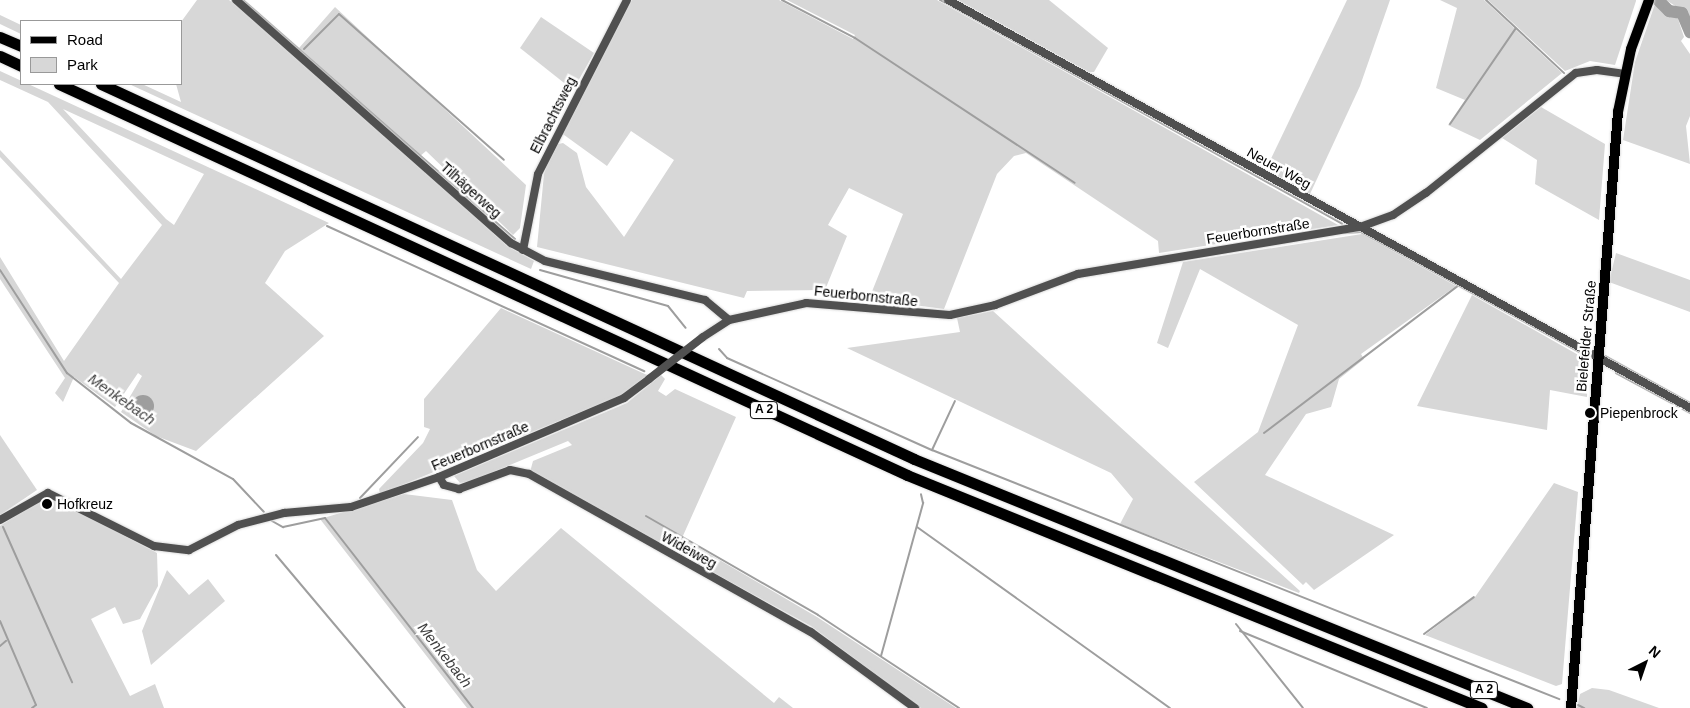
<!DOCTYPE html>
<html>
<head>
<meta charset="utf-8">
<style>
	body { margin:0 }
	#map { position:relative; width:1690px; height:708px; overflow:hidden; background:#fff; font-family:Helvetica,sans-serif }
	div>[style] { position:absolute }
	[style*='--x'] { left:calc(var(--x)*1px); top:calc(var(--y)*1px); width:calc(var(--w)*1px); rotate:calc(var(--a)*1deg) }
	.green>* { inset:0; background:#d7d7d7 }
	.water>* { inset:0; background:#9e9e9e }
	.round { border-radius:50% }
	.stream>* { height:2px; margin:-1px; padding:0 1px; transform-origin:1px; border-radius:1px; background:#9e9e9e }
	.river>* { height:12px; margin:-6px; padding:0 6px; transform-origin:6px; border-radius:6px; background:#9e9e9e }
	.roads { filter:drop-shadow(0 0 1px #dbdbdb) drop-shadow(0 0 1px #dbdbdb) }
	.minor>* { height:8px; margin:-4px; padding:0 4px; transform-origin:4px; border-radius:4px; background:#505050 }
	.major>* { height:10px; margin:-5px; padding:0 5px; transform-origin:5px; border-radius:5px; background:#000 }
	.highway>* { height:11px; margin:-5.5px; padding:0 5.5px; transform-origin:5.5px; border-radius:5.5px; background:#000 }
	.minor-bridge>* { height:8px; margin:-4px; padding:0 4px; transform-origin:4px; border-radius:4px; background:#505050 }
	.dots>* { width:14px; height:14px; translate:-50% -50%; box-sizing:border-box; border:2px solid #fff; border-radius:50% }
	span { translate:-50% -50%; white-space:nowrap; text-align:center; line-height:1.15; -webkit-text-stroke:5px #fff; paint-order:stroke }
	.shield-label span { padding:1px 4px; background:#fff; border:1px solid; border-radius:4px; -webkit-text-stroke-width:0 }
	.shield-label { font-size:12px; color:#000; font-weight:700 }
	.street-label { font-size:14px; color:#000 }
	.poi-label { font-size:14px; color:#000 }
	.left { translate:0 -50%; text-align:left }
	.water-label { font-size:15px; color:#3f3f3f; font-style:italic }
	.legend { position:absolute; left:20px; top:20px; width:162px; height:65px; box-sizing:border-box; background:#fff; border:1px solid #999; margin:0; padding:6px 9px; list-style:none; font-size:15px; color:#000 }
	.legend li { display:flex; align-items:center; gap:10px; height:25px }
	.legend b { width:25px; border:1px solid #999 }
	.north { position:absolute; left:1620px; top:638px; width:50px; height:50px; -webkit-text-stroke:4px #fff; paint-order:stroke; rotate:41deg; font-size:14px; font-weight:700; line-height:20px; text-align:center; color:#000 }
	.north::after { content:''; display:block; margin:auto; width:18px; height:22px; background:#000; clip-path:polygon(50% 0,100% 100%,50% 72%,0 100%) }
</style>
</head>
<body>
<div id="map">
	<div class="green">
		<i style="clip-path:polygon(197px 0,229px 0,296px 53px,507px 246px,534px 261px,531px 269px,129px 84px,142px 84px,181px 102px,176px 84px,181px 84px,181px 22px)"></i>
		<i style="clip-path:polygon(632px 0,779px 0,853px 39px,855px 35px,787px 0,937px 0,1338px 225px,1159px 253px,1158px 241px,1026px 153px,1014px 156px,997px 174px,944px 309px,869px 299px,903px 214px,849px 188px,828px 225px,847px 236px,825px 290px,747px 291px,744px 298px,537px 247px,544px 174px,554px 145px,563px 143px,577px 153px,586px 187px,624px 237px,674px 160px,631px 131px,607px 166px,560px 132px)"></i>
		<i style="clip-path:polygon(958px 0,1049px 0,1108px 48px,1094px 72px,1089px 72px)"></i>
		<i style="clip-path:polygon(1347px 0,1390px 0,1360px 86px,1310px 194px,1266px 169px)"></i>
		<i style="clip-path:polygon(1440px 0,1484px 0,1562px 73px,1480px 140px,1448px 125px,1465px 100px,1436px 88px,1457px 8px)"></i>
		<i style="clip-path:polygon(1488px 0,1636px 0,1636px 1px,1615px 65px,1590px 61px,1565px 71px)"></i>
		<i style="clip-path:polygon(1666px 0,1690px 0,1690px 21px,1683px 11px)"></i>
		<i style="clip-path:polygon(1655px 4px,1678px 19px,1684px 37px,1681px 41px,1690px 54px,1690px 116px,1686px 126px,1690px 164px,1623px 140px,1635px 62px)"></i>
		<i style="clip-path:polygon(335px 7px,526px 185px,520px 228px,513px 235px,426px 151px,419px 157px,299px 48px)"></i>
		<i style="clip-path:polygon(0 15px,21px 25px,21px 34px,0 24px)"></i>
		<i style="clip-path:polygon(541px 17px,594px 53px,573px 90px,520px 48px)"></i>
		<i style="clip-path:polygon(evenodd,0 71px,329px 223px,285px 251px,265px 283px,324px 336px,196px 451px,156px 436px,121px 412px,142px 376px,138px 373px,115px 407px,74px 377px,63px 402px,55px 393px,65px 378px,0 279px,0 257px,64px 361px,119px 283px,0 157px,0 150px,121px 279px,162px 225px,48px 102px,0 80px,0 71px,63px 109px,204px 174px,174px 225px,166px 219px,63px 109px)"></i>
		<i style="clip-path:polygon(1541px 107px,1605px 144px,1599px 220px,1535px 184px,1537px 160px,1502px 138px)"></i>
		<i style="clip-path:polygon(1362px 234px,1456px 286px,1361px 354px,1364px 359px,1339px 379px,1331px 407px,1306px 414px,1265px 475px,1394px 535px,1314px 590px,1306px 582px,1303px 585px,1194px 482px,1258px 432px,1298px 325px,1200px 269px,1168px 348px,1157px 343px,1183px 262px)"></i>
		<i style="clip-path:polygon(1616px 253px,1690px 280px,1690px 312px,1609px 282px)"></i>
		<i style="clip-path:polygon(1472px 295px,1589px 361px,1587px 397px,1550px 390px,1547px 430px,1417px 406px)"></i>
		<i style="clip-path:polygon(501px 308px,647px 375px,622px 395px,380px 494px,379px 489px,423px 443px,430px 429px,424px 427px,424px 399px)"></i>
		<i style="clip-path:polygon(993px 311px,1300px 591px,1299px 593px,1120px 524px,1133px 499px,1111px 473px,847px 348px,960px 332px,957px 318px)"></i>
		<i style="clip-path:polygon(661px 375px,665px 379px,658px 391px,666px 396px,675px 389px,736px 417px,682px 538px,817px 617px,956px 708px,921px 708px,811px 626px,530px 472px,533px 461px,572px 445px,568px 441px,471px 481px,460px 483px,454px 476px,627px 403px)"></i>
		<i style="clip-path:polygon(0 435px,37px 490px,0 515px)"></i>
		<i style="clip-path:polygon(1554px 483px,1578px 492px,1562px 684px,1556px 686px,1425px 635px,1475px 597px)"></i>
		<i style="clip-path:polygon(404px 494px,452px 500px,477px 570px,496px 591px,561px 528px,774px 703px,779px 697px,793px 708px,467px 708px,320px 519px)"></i>
		<i style="clip-path:polygon(47px 495px,157px 553px,158px 586px,140px 619px,123px 624px,115px 607px,91px 619px,130px 696px,155px 684px,164px 708px,0 708px,0 526px)"></i>
		<i style="clip-path:polygon(167px 570px,189px 595px,208px 579px,225px 601px,151px 665px,142px 631px)"></i>
		<i style="clip-path:polygon(1592px 688px,1609px 690px,1659px 708px,1577px 708px,1580px 694px)"></i>
	</div>
	<div class="water">
		<i class="round" style="left:132px;top:395px;width:22px;height:22px"></i>
	</div>
	<div class="stream">
		<i style="--x:243;--y:0;--w:362;--a:41.3"></i>
		<i style="--x:782;--y:0;--w:82;--a:27.5"></i>
		<i style="--x:855;--y:38;--w:263;--a:33.4"></i>
		<i style="--x:940;--y:0;--w:460;--a:29.1"></i>
		<i style="--x:1486;--y:0;--w:107;--a:43.1"></i>
		<i style="--x:304;--y:49;--w:49;--a:-45"></i>
		<i style="--x:339;--y:14;--w:220;--a:41.5"></i>
		<i style="--x:1450;--y:124;--w:116;--a:-55.5"></i>
		<i style="--x:327;--y:226;--w:349;--a:24.6"></i>
		<i style="--x:1345;--y:233;--w:16;--a:-4"></i>
		<i style="--x:1361;--y:232;--w:258;--a:28.8"></i>
		<i style="--x:0;--y:270;--w:123;--a:57"></i>
		<i style="--x:67;--y:373;--w:81;--a:38"></i>
		<i style="--x:131;--y:423;--w:116;--a:28.8"></i>
		<i style="--x:233;--y:479;--w:45;--a:46.8"></i>
		<i style="--x:540;--y:270;--w:133;--a:15.7"></i>
		<i style="--x:668;--y:306;--w:28;--a:51"></i>
		<i style="--x:719;--y:349;--w:12;--a:48"></i>
		<i style="--x:727;--y:358;--w:225;--a:24.2"></i>
		<i style="--x:932;--y:450;--w:675;--a:21.66"></i>
		<i style="--x:1605;--y:356;--w:97;--a:28.9"></i>
		<i style="--x:1616;--y:373;--w:84;--a:28.4"></i>
		<i style="--x:1264;--y:433;--w:245;--a:-37.2"></i>
		<i style="--x:932;--y:450;--w:54;--a:-64.9"></i>
		<i style="--x:360;--y:498;--w:84;--a:-46.4"></i>
		<i style="--x:646;--y:516;--w:198;--a:29.9"></i>
		<i style="--x:818;--y:615;--w:169;--a:33.4"></i>
		<i style="--x:272;--y:521;--w:13;--a:29"></i>
		<i style="--x:283;--y:527;--w:43;--a:-12.1"></i>
		<i style="--x:325;--y:518;--w:241;--a:52.1"></i>
		<i style="--x:3;--y:527;--w:170;--a:66"></i>
		<i style="--x:917;--y:527;--w:311;--a:35.6"></i>
		<i style="--x:276;--y:555;--w:200;--a:49.9"></i>
		<i style="--x:0;--y:621;--w:91;--a:66.8"></i>
		<i style="--x:36;--y:705;--w:5;--a:143"></i>
		<i style="--x:1236;--y:624;--w:107;--a:51.4"></i>
		<i style="--x:1240;--y:631;--w:202;--a:22.4"></i>
		<i style="--x:1424;--y:634;--w:62;--a:-36.5"></i>
		<i style="--x:0;--y:646;--w:8;--a:-40"></i>
		<i style="--x:881;--y:656;--w:159;--a:-74.6"></i>
		<i style="--x:923;--y:503;--w:9;--a:-103"></i>
		<i style="--x:1578;--y:705;--w:7;--a:27"></i>
	</div>
	<div class="river">
		<i style="--x:1658;--y:0;--w:16;--a:45"></i>
		<i style="--x:1669;--y:11;--w:13;--a:9"></i>
		<i style="--x:1682;--y:13;--w:21;--a:67"></i>
	</div>
	<div class="roads">
		<div class="minor">
			<i style="--x:236;--y:0;--w:367;--a:41.5"></i>
			<i style="--x:511;--y:243;--w:38;--a:28"></i>
			<i style="--x:545;--y:261;--w:165;--a:13.7"></i>
			<i style="--x:705;--y:300;--w:31;--a:40"></i>
			<i style="--x:948;--y:0;--w:847;--a:28.8"></i>
			<i style="--x:523;--y:250;--w:77;--a:-78.8"></i>
			<i style="--x:538;--y:174;--w:195;--a:-62.9"></i>
			<i style="--x:703;--y:337;--w:31;--a:-33"></i>
			<i style="--x:729;--y:320;--w:79;--a:-12.4"></i>
			<i style="--x:806;--y:303;--w:144;--a:4.8"></i>
			<i style="--x:950;--y:315;--w:46;--a:-12.5"></i>
			<i style="--x:995;--y:305;--w:89;--a:-20.5"></i>
			<i style="--x:1078;--y:274;--w:286;--a:-9.5"></i>
			<i style="--x:1360;--y:227;--w:35;--a:-20"></i>
			<i style="--x:1393;--y:215;--w:40;--a:-34"></i>
			<i style="--x:1426;--y:193;--w:192;--a:-38.7"></i>
			<i style="--x:1576;--y:73;--w:21;--a:-8"></i>
			<i style="--x:1597;--y:70;--w:28;--a:8"></i>
			<i style="--x:439;--y:477;--w:9;--a:58"></i>
			<i style="--x:444;--y:485;--w:16;--a:15"></i>
			<i style="--x:459;--y:489;--w:54;--a:-20.4"></i>
			<i style="--x:510;--y:470;--w:19;--a:12"></i>
			<i style="--x:529;--y:474;--w:323;--a:29.3"></i>
			<i style="--x:811;--y:632;--w:129;--a:36.2"></i>
			<i style="--x:0;--y:520;--w:55;--a:-29.4"></i>
			<i style="--x:48;--y:493;--w:119;--a:26.6"></i>
			<i style="--x:154;--y:546;--w:35;--a:7"></i>
			<i style="--x:189;--y:550;--w:55;--a:-27"></i>
			<i style="--x:238;--y:525;--w:48;--a:-14.6"></i>
			<i style="--x:284;--y:513;--w:67;--a:-5.1"></i>
			<i style="--x:351;--y:507;--w:93;--a:-18.8"></i>
			<i style="--x:439;--y:477;--w:201;--a:-23.1"></i>
			<i style="--x:624;--y:398;--w:31;--a:-37"></i>
		</div>
		<div class="major">
			<i style="--x:1571;--y:708;--w:598;--a:-85.49"></i>
			<i style="--x:1618;--y:112;--w:64;--a:-78.3"></i>
			<i style="--x:1631;--y:49;--w:52;--a:-69.8"></i>
		</div>
		<div class="highway">
			<i style="--x:0;--y:37;--w:23;--a:23"></i>
			<i style="--x:0;--y:56;--w:23;--a:25"></i>
			<i style="--x:59;--y:84;--w:934;--a:24.75"></i>
			<i style="--x:907;--y:475;--w:620;--a:22.06"></i>
			<i style="--x:101;--y:84;--w:895;--a:24.76"></i>
			<i style="--x:914;--y:459;--w:662;--a:22.11"></i>
		</div>
	</div>
	<div class="minor-bridge">
		<i style="--x:649;--y:379;--w:68;--a:-37.9"></i>
	</div>
	<div class="dots">
		<i style="left:1590px;top:413px;background:#000"></i>
		<i style="left:47px;top:504px;background:#000"></i>
	</div>
	<div class="shield-label">
		<span style="left:764px;top:410px">A 2</span>
		<span style="left:1484px;top:690px">A 2</span>
	</div>
	<div class="street-label">
		<span style="left:553px;top:115px;rotate:-63deg">Elbrachtsweg</span>
		<span style="left:1279px;top:168px;rotate:29deg">Neuer Weg</span>
		<span style="left:471px;top:190px;rotate:42deg">Tilhägerweg</span>
		<span style="left:1258px;top:231px;rotate:-9deg">Feuerbornstraße</span>
		<span style="left:866px;top:296px;rotate:6deg">Feuerbornstraße</span>
		<span style="left:1586px;top:336px;rotate:-85deg">Bielefelder Straße</span>
		<span style="left:480px;top:446px;rotate:-23deg">Feuerbornstraße</span>
		<span style="left:689px;top:550px;rotate:29deg">Wideiweg</span>
	</div>
	<div class="poi-label">
		<span class="left" style="left:1600px;top:413px">Piepenbrock</span>
		<span class="left" style="left:57px;top:504px">Hofkreuz</span>
	</div>
	<div class="water-label">
		<span style="left:122px;top:399px;rotate:35deg">Menkebach</span>
		<span style="left:445px;top:655px;rotate:52deg">Menkebach</span>
	</div>
	<ul class="legend">
	<li><b style="height:6px;background:#000"></b>Road</li>
	<li><b style="height:14px;background:#d7d7d7"></b>Park</li>
	</ul>
	<div class="north">N</div>
</div>
</body>
</html>
